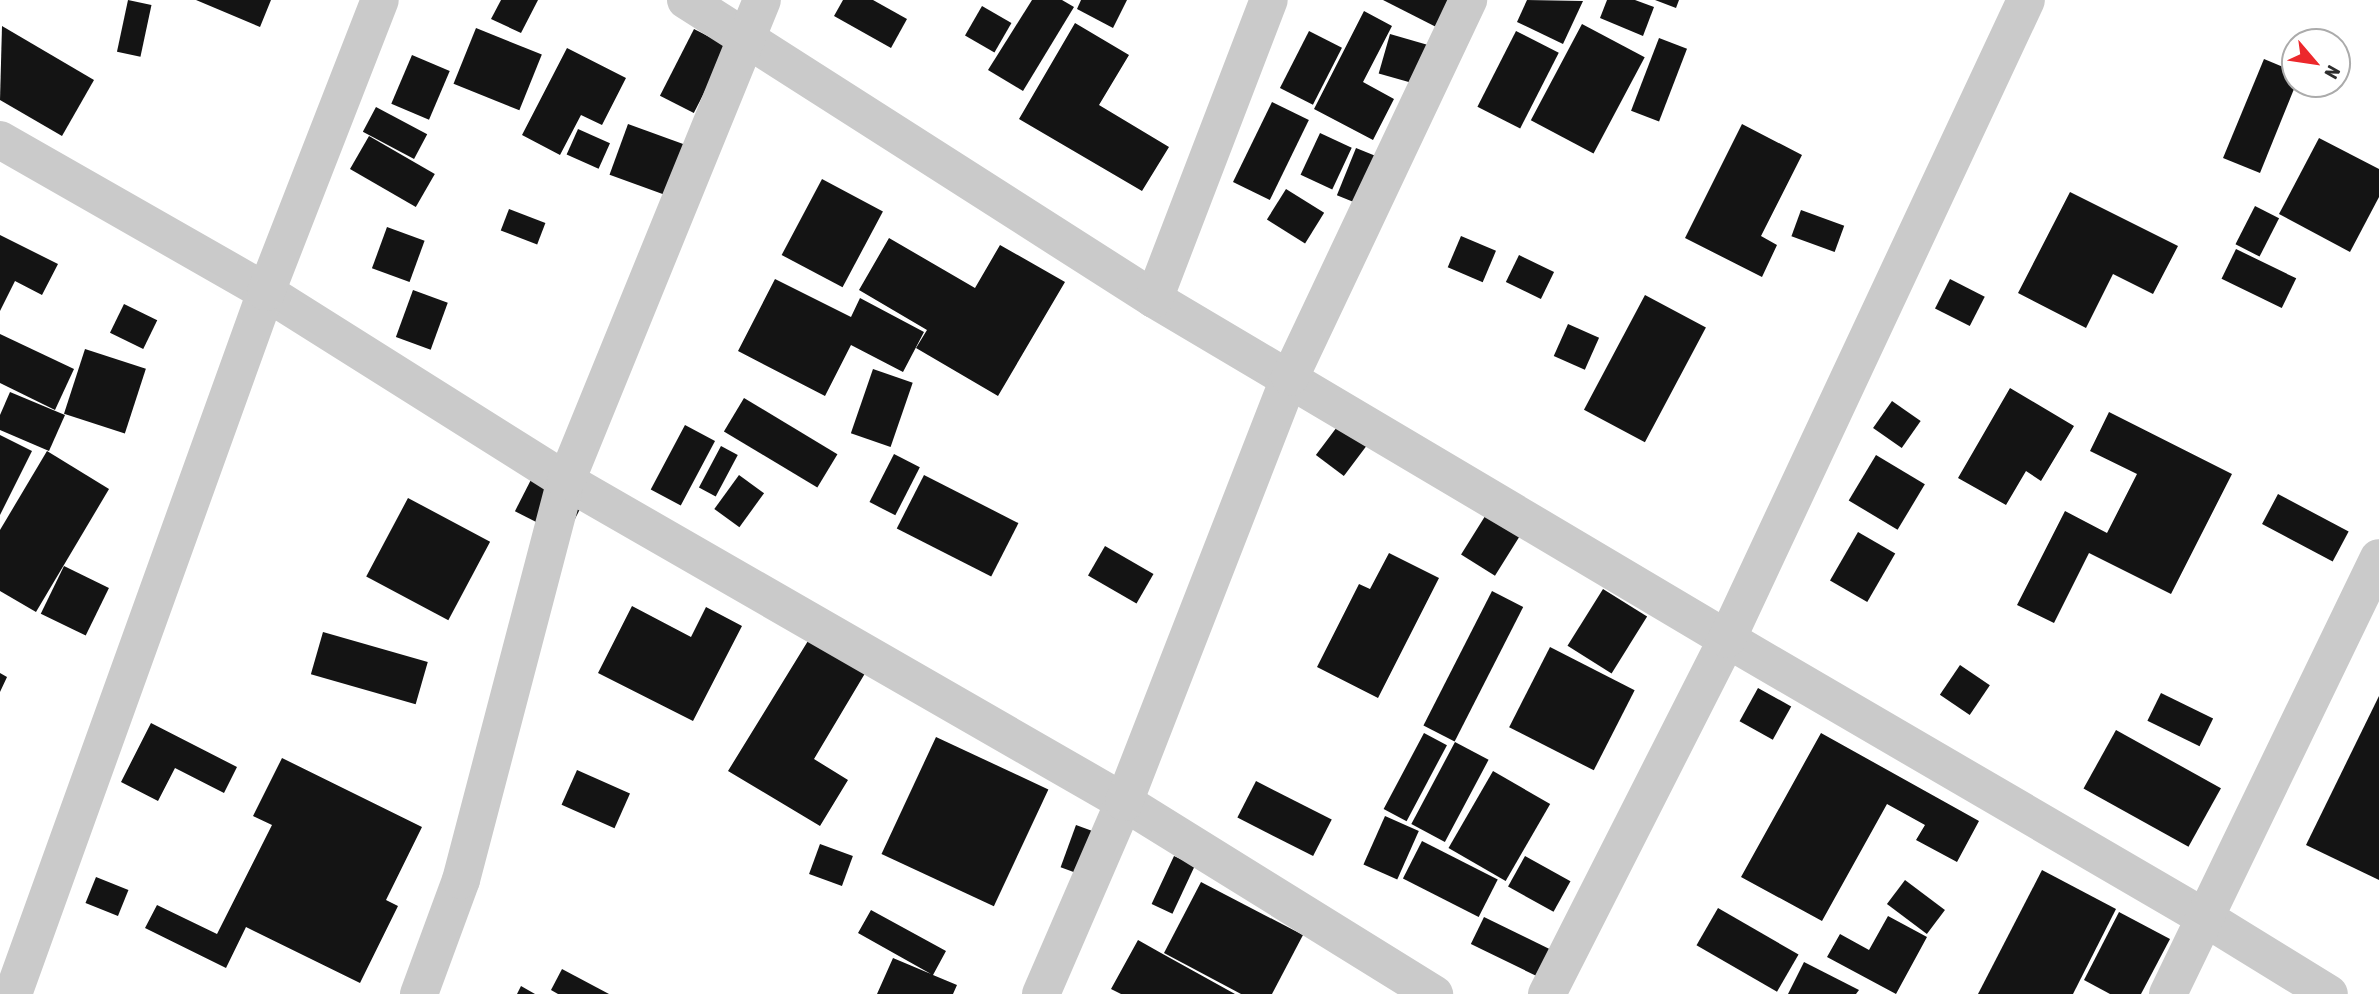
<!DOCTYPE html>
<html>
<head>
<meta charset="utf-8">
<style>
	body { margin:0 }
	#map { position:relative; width:2379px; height:994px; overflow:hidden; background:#fff; font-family:"Asap Condensed",sans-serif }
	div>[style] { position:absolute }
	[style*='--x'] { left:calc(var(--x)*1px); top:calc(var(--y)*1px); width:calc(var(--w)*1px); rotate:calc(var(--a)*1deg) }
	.building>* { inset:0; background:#141414; transform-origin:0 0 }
	.street>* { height:38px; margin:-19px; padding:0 19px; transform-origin:19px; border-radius:19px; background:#cacaca }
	span { translate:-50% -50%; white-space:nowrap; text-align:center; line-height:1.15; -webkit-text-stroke:7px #fff; paint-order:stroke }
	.north { position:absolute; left:2281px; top:28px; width:70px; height:70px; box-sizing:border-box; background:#fff; border:2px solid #ababab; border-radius:50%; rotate:119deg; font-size:19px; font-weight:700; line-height:28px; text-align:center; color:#2d2d2d }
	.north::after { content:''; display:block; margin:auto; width:24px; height:32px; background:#ec282c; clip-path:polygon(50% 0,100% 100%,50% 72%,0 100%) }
</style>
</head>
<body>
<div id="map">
	<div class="building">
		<i style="left:128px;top:0;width:24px;height:53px;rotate:12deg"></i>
		<i style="clip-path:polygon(196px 0,271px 0,260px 27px)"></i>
		<i style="clip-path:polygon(501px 0,538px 0,521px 33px,491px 19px)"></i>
		<i style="clip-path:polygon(843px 0,873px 0,907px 19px,891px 48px,834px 16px)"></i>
		<i style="clip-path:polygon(1032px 0,1062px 0,1074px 7px,1023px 91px,988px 70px)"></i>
		<i style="clip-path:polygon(1081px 0,1127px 0,1113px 28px,1077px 9px)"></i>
		<i style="clip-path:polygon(1383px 0,1460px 0,1444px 31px)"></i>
		<i style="clip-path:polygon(1527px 0,1583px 1px,1563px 44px,1517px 22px)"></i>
		<i style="clip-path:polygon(1607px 0,1635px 0,1654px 7px,1643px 36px,1600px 18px)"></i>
		<i style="clip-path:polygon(1655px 0,1679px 0,1676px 8px)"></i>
		<i style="left:982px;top:6px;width:34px;height:34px;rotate:30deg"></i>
		<i style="clip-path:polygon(1364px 11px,1392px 26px,1363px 82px,1394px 99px,1373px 140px,1314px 109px)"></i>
		<i style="clip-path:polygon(1075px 23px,1129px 55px,1099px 105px,1169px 147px,1142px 191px,1019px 119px)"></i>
		<i style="left:1582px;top:24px;width:71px;height:109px;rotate:28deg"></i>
		<i style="clip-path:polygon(2px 26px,94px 80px,62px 136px,0 100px)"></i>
		<i style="left:476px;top:28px;width:71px;height:60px;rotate:22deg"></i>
		<i style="left:694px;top:29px;width:38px;height:75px;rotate:27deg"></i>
		<i style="left:1309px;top:31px;width:37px;height:64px;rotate:27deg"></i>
		<i style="left:1516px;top:31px;width:48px;height:85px;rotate:27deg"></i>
		<i style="left:1390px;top:34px;width:45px;height:41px;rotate:16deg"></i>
		<i style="left:1659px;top:38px;width:30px;height:78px;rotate:21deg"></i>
		<i style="clip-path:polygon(567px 48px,626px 78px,602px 125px,581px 115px,560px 155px,522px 135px)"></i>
		<i style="left:412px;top:55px;width:41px;height:53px;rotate:23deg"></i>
		<i style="clip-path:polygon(2264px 59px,2295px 72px,2296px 84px,2260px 173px,2223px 158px)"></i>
		<i style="left:1272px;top:102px;width:41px;height:89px;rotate:26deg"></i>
		<i style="left:376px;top:107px;width:58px;height:28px;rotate:28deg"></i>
		<i style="left:628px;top:124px;width:66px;height:54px;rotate:20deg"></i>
		<i style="clip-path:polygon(1742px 124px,1802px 155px,1761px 236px,1777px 245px,1762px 277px,1685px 238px)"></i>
		<i style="left:578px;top:129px;width:35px;height:28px;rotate:24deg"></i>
		<i style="left:1320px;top:133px;width:35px;height:46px;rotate:25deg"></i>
		<i style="left:369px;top:136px;width:76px;height:38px;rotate:30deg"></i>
		<i style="clip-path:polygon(2319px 138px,2379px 169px,2379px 197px,2350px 252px,2279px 214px)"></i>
		<i style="left:1356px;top:148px;width:32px;height:51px;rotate:22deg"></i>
		<i style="left:822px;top:179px;width:69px;height:86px;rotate:28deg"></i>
		<i style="left:1286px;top:189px;width:45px;height:36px;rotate:32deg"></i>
		<i style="clip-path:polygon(2070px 192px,2178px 246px,2153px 294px,2113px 274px,2086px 328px,2018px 293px)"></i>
		<i style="left:2255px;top:206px;width:27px;height:43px;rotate:27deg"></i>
		<i style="left:509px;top:209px;width:39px;height:23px;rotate:21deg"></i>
		<i style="left:1801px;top:210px;width:46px;height:28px;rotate:20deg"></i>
		<i style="left:387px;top:227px;width:40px;height:44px;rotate:20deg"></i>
		<i style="clip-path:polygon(0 235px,58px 264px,42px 295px,15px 281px,0 311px)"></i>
		<i style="left:1461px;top:236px;width:38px;height:34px;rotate:23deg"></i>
		<i style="clip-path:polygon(889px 238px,975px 288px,1000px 245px,1065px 282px,998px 396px,916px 348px,927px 330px,859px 290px)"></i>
		<i style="left:2236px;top:249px;width:67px;height:33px;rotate:26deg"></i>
		<i style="left:1519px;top:255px;width:39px;height:30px;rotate:26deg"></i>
		<i style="clip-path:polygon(775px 279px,851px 317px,860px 298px,924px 332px,903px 372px,851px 345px,825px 396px,738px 351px)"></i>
		<i style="left:1950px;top:279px;width:39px;height:33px;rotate:27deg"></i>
		<i style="left:413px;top:290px;width:37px;height:50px;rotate:20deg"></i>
		<i style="left:1645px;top:295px;width:69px;height:130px;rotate:28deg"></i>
		<i style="left:124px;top:304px;width:37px;height:32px;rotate:26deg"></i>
		<i style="left:1568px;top:324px;width:34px;height:35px;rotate:24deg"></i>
		<i style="clip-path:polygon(0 334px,74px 369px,55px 410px,0 383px)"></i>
		<i style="left:85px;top:349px;width:64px;height:68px;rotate:18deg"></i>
		<i style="left:873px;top:369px;width:42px;height:68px;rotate:19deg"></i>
		<i style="clip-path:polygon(2010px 388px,2074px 426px,2041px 481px,2026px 471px,2006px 505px,1958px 478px)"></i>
		<i style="clip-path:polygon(10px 392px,65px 415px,49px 451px,0 430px,0 415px)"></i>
		<i style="left:744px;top:398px;width:109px;height:39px;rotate:31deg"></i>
		<i style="left:1892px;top:401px;width:35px;height:33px;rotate:35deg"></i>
		<i style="left:1352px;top:407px;width:35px;height:60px;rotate:37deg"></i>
		<i style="clip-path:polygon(2109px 412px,2232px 474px,2171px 594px,2089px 553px,2054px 623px,2017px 605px,2065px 511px,2107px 533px,2137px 474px,2090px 451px)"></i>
		<i style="left:685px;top:425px;width:34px;height:73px;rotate:28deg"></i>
		<i style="clip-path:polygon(0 435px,32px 451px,0 515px)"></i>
		<i style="left:721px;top:446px;width:19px;height:47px;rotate:28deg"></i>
		<i style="clip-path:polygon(47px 451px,109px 489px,36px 612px,0 591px,0 530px)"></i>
		<i style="left:894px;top:454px;width:29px;height:54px;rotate:27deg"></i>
		<i style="left:1876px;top:455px;width:57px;height:53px;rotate:31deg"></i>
		<i style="left:539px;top:464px;width:57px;height:53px;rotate:27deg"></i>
		<i style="left:739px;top:475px;width:31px;height:42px;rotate:36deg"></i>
		<i style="left:924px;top:475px;width:106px;height:60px;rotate:27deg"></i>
		<i style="left:2278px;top:494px;width:80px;height:34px;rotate:28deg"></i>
		<i style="left:408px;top:498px;width:93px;height:89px;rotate:28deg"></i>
		<i style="left:1487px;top:513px;width:40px;height:49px;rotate:32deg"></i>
		<i style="left:1858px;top:532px;width:43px;height:56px;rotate:30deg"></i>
		<i style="left:1105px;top:546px;width:56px;height:34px;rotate:30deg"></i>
		<i style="clip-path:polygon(1389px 553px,1439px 578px,1378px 698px,1317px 667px,1359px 584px,1370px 589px)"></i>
		<i style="left:64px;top:566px;width:50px;height:53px;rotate:26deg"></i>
		<i style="left:1603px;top:589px;width:52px;height:67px;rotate:32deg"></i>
		<i style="left:1492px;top:591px;width:35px;height:151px;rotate:27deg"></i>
		<i style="clip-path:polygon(632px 606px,691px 637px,706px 607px,742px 626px,693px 721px,598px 673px)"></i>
		<i style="left:323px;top:632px;width:109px;height:44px;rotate:16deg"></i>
		<i style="clip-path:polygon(811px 636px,867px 670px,814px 759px,848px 780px,820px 826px,728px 771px)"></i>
		<i style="left:1550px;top:647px;width:95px;height:90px;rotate:27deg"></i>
		<i style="left:1960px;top:665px;width:36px;height:36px;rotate:34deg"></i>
		<i style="clip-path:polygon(0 673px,7px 677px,0 692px)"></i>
		<i style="left:1758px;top:688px;width:38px;height:38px;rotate:29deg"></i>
		<i style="left:2161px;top:693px;width:58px;height:31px;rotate:26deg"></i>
		<i style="clip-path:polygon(2379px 696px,2379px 880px,2306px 845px)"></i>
		<i style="clip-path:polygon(151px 723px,237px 767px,224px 793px,175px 768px,158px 801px,121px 782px)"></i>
		<i style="left:2116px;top:730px;width:120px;height:67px;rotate:29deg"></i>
		<i style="left:1424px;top:733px;width:26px;height:86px;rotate:28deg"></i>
		<i style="clip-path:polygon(1821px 733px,1979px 821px,1957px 862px,1916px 840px,1925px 825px,1887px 804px,1822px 921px,1741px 877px)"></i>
		<i style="left:936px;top:737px;width:124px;height:129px;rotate:25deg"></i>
		<i style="left:1455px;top:742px;width:38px;height:93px;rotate:28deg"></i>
		<i style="clip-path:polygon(282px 758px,422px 827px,386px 900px,398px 906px,360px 983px,246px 927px,226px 968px,145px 928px,157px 905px,217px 934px,272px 825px,253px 816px)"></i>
		<i style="left:577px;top:770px;width:58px;height:38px;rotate:24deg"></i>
		<i style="left:1493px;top:771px;width:66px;height:89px;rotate:30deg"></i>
		<i style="left:1256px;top:781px;width:85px;height:41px;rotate:27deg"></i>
		<i style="left:1385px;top:816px;width:37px;height:53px;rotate:24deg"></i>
		<i style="left:1076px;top:825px;width:32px;height:45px;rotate:20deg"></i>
		<i style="left:1422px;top:841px;width:85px;height:42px;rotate:27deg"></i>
		<i style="left:820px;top:844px;width:35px;height:32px;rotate:20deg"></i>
		<i style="left:1174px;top:856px;width:23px;height:53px;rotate:25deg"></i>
		<i style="left:1525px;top:856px;width:52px;height:35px;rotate:29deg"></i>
		<i style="clip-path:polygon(2042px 870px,2116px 909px,2073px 994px,1978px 994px)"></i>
		<i style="left:96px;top:877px;width:35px;height:28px;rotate:22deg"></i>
		<i style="left:1905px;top:880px;width:50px;height:30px;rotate:37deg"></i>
		<i style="clip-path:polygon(1201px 882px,1303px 935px,1272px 994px,1241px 994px,1164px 953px)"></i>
		<i style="left:1718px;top:908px;width:93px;height:43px;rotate:30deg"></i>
		<i style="clip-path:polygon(871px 910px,946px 951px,933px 975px,957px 985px,953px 994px,877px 994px,893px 958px,931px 974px,858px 933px)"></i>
		<i style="clip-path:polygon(2119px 912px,2170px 939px,2141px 994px,2110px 994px,2084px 980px)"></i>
		<i style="clip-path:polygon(1888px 916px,1927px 937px,1896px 994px,1827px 957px,1840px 934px,1869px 950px)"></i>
		<i style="left:1484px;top:917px;width:91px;height:30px;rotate:26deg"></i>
		<i style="clip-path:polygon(1138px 940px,1161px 953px,1235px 994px,1121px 994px,1111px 989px)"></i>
		<i style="clip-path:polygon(1804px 962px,1859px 990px,1856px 994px,1788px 994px)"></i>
		<i style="clip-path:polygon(562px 969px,609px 994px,558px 994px,551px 990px)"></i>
		<i style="clip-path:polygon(521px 986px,535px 994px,517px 994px)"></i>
	</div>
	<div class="street">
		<i style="--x:686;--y:0;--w:555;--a:32.57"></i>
		<i style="--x:1154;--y:299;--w:666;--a:30.68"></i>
		<i style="--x:1727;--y:639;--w:556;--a:30.26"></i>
		<i style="--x:2207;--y:919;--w:143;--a:31.6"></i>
		<i style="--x:0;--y:140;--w:306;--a:29.7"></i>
		<i style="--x:266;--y:292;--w:355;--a:32.2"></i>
		<i style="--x:566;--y:481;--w:644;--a:29.91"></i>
		<i style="--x:1124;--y:802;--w:365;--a:31.8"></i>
		<i style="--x:1154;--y:299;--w:320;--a:-69"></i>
		<i style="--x:13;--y:994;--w:746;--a:-70.18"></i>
		<i style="--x:266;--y:292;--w:313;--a:-68.7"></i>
		<i style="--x:419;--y:994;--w:121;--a:-69.8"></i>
		<i style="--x:461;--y:880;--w:413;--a:-75.3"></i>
		<i style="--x:566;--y:481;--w:519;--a:-67.83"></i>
		<i style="--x:1041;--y:994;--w:209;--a:-66.6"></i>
		<i style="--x:1124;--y:802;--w:456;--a:-68.7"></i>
		<i style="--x:1290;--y:377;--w:417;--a:-64.7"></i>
		<i style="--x:1547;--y:994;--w:398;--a:-63.1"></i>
		<i style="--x:1727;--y:639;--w:705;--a:-64.92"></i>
		<i style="--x:2168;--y:994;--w:484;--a:-64.2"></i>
	</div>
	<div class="north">N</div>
</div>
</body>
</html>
